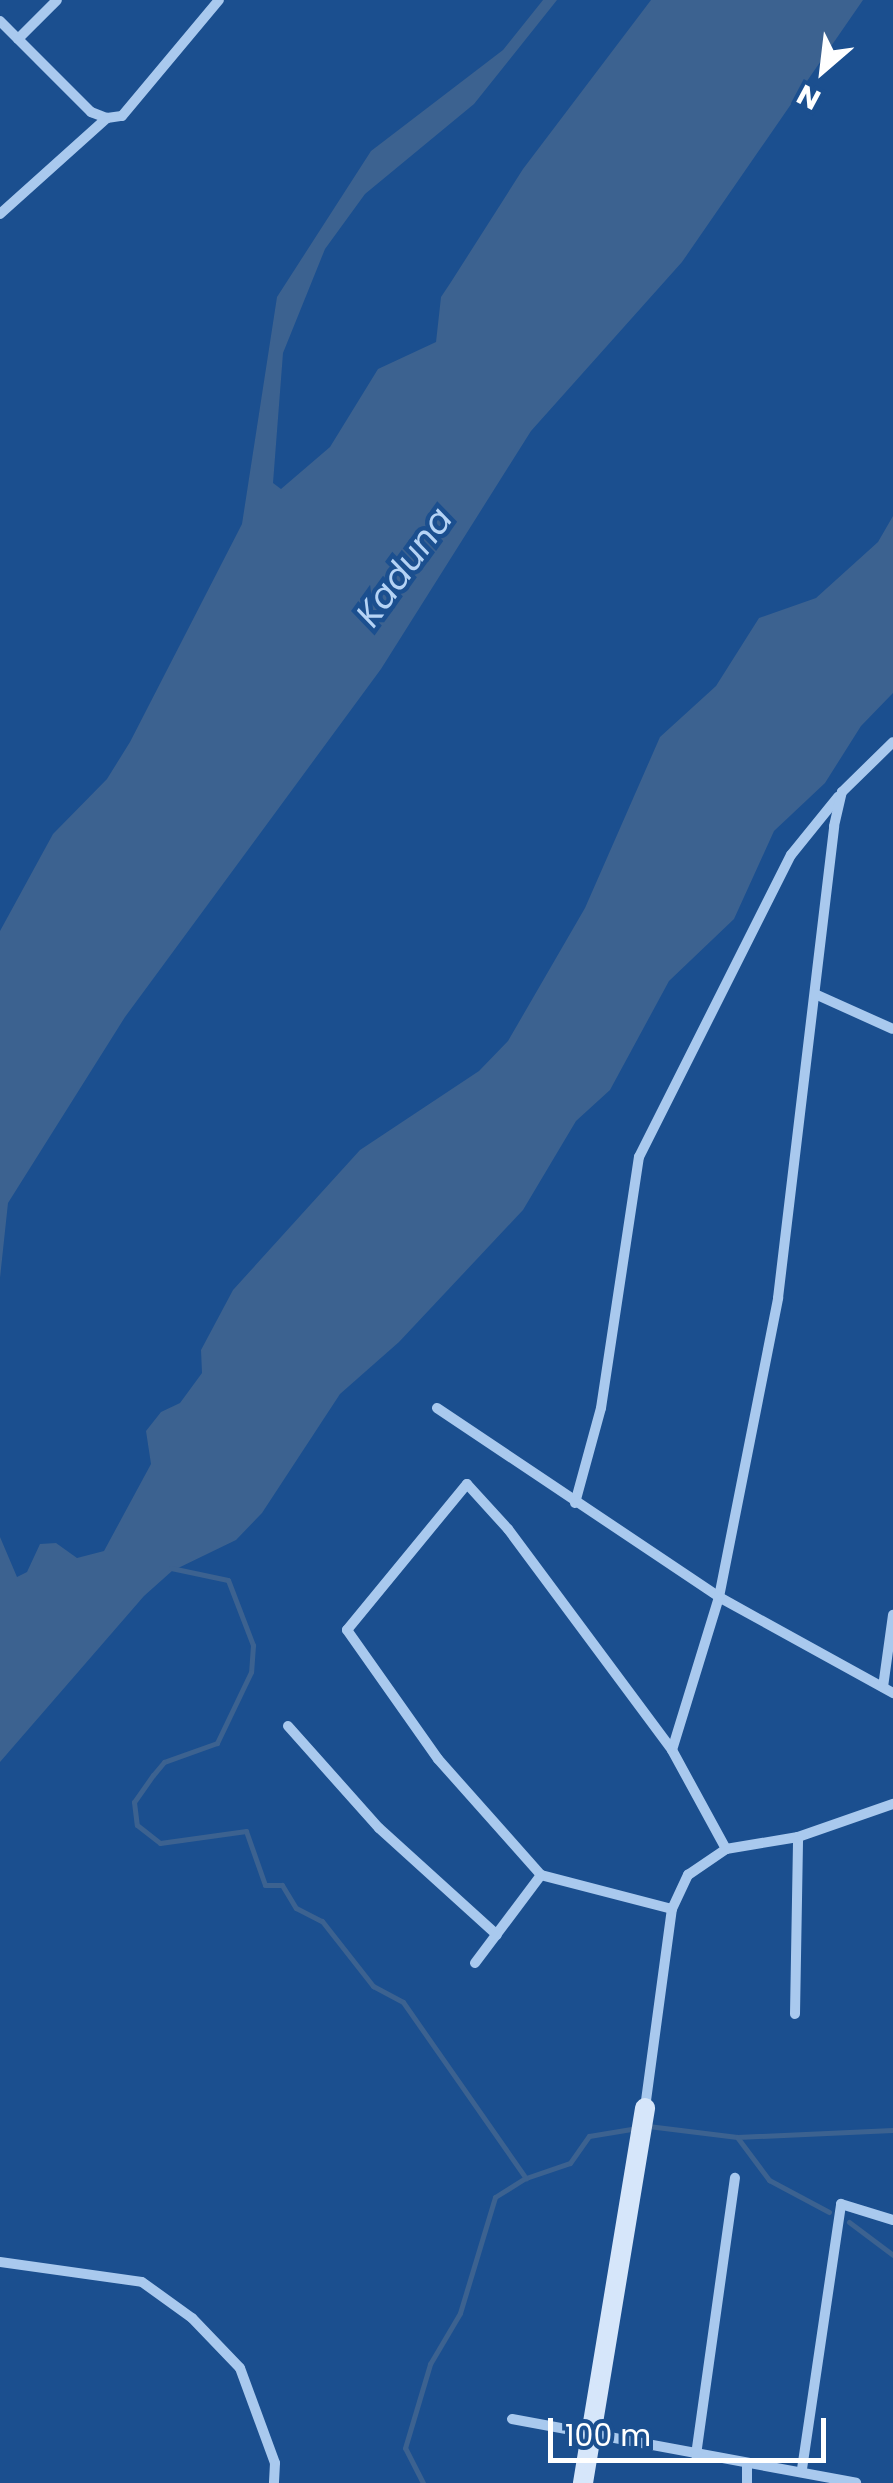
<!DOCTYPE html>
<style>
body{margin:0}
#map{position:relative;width:893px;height:2483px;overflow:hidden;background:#1b4f8f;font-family:Poppins,sans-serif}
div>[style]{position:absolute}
.water>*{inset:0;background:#3c6290}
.stream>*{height:5px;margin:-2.5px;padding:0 2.5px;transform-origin:2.5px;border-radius:2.5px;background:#3c6290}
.street>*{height:10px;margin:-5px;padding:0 5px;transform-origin:5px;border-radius:5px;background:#a9c9ee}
.secondary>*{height:20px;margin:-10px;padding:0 10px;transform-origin:10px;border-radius:10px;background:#d6e6fa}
span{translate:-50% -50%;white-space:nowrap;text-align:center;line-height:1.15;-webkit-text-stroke:9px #1b4f8f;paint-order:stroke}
.water-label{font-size:35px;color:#b5d3f5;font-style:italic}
.north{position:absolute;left:773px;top:20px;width:100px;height:100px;-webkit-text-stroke:8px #1b4f8f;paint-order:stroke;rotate:208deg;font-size:28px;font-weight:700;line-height:40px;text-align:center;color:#fff}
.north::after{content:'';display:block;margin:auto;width:35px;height:45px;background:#fff;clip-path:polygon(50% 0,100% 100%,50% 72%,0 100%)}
.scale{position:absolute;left:548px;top:2418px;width:278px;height:45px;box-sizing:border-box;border:5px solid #fff;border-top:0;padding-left:12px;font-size:30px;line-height:35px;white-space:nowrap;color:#fff;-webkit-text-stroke:8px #1b4f8f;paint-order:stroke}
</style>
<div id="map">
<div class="water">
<div style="clip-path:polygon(543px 0,557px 0,474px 104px,365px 194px,325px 249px,283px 353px,273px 483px,281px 489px,330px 447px,378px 369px,436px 342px,441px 297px,451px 282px,523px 169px,651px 0,863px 0,682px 262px,531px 431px,381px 669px,125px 1017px,8px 1203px,0 1278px,0 931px,53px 834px,107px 779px,130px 742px,242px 524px,277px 297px,371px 151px,503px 50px)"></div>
<div style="clip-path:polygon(893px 516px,893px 693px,861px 726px,825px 783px,774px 831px,734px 919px,669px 981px,610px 1090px,576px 1121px,523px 1210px,399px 1342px,340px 1394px,262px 1513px,236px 1540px,172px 1571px,144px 1596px,0 1762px,0 1537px,17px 1577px,27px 1572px,40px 1544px,56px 1543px,77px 1558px,104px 1551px,151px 1464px,146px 1431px,161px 1412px,180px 1403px,202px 1373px,201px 1350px,233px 1290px,360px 1150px,479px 1071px,508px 1041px,585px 908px,660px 737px,716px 686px,759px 618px,816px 598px,878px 542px)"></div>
</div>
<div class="stream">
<div style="left:171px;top:1568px;width:58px;rotate:11.9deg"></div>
<div style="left:228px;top:1580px;width:70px;rotate:69deg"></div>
<div style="left:253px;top:1645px;width:27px;rotate:94deg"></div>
<div style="left:251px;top:1672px;width:79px;rotate:115.6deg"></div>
<div style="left:217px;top:1743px;width:56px;rotate:160.3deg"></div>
<div style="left:164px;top:1762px;width:17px;rotate:130deg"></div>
<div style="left:153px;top:1775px;width:33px;rotate:125deg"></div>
<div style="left:134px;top:1802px;width:23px;rotate:83deg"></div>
<div style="left:137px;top:1825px;width:29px;rotate:38deg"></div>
<div style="left:160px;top:1843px;width:87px;rotate:-7.9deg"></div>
<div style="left:246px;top:1831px;width:57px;rotate:70.6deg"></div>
<div style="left:265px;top:1885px;width:17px"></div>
<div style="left:282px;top:1885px;width:27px;rotate:59deg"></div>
<div style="left:296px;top:1908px;width:29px;rotate:27deg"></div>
<div style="left:322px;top:1921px;width:83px;rotate:51.9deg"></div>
<div style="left:373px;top:1986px;width:34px;rotate:28deg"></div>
<div style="left:403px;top:2002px;width:215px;rotate:55.1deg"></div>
<div style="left:526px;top:2178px;width:46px;rotate:-18.8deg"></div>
<div style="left:570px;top:2163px;width:33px;rotate:-55deg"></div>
<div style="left:589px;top:2136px;width:49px;rotate:-9.5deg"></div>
<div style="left:648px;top:2126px;width:90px;rotate:7deg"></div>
<div style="left:737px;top:2137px;width:156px;rotate:-2.6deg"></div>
<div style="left:737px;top:2137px;width:54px;rotate:53.3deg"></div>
<div style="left:769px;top:2180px;width:68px;rotate:28.1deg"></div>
<div style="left:849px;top:2222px;width:55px;rotate:36.9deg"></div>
<div style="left:423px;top:2483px;width:39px;rotate:-117deg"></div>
<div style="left:405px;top:2448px;width:88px;rotate:-73.4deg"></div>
<div style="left:430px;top:2364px;width:59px;rotate:-59.5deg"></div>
<div style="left:460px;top:2313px;width:121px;rotate:-73.2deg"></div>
<div style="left:495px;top:2197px;width:36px;rotate:-32deg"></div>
</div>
<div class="street">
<div style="left:0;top:21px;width:129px;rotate:45deg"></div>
<div style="left:91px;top:112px;width:17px;rotate:21deg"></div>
<div style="left:107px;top:118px;width:15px;rotate:-8deg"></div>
<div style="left:122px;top:116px;width:151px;rotate:-50.1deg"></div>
<div style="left:18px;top:39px;width:55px;rotate:-45deg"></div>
<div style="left:0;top:214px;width:144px;rotate:-41.9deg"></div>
<div style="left:815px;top:994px;width:85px;rotate:24.2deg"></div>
<div style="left:437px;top:1408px;width:339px;rotate:33.8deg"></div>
<div style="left:719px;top:1597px;width:199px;rotate:28.9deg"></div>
<div style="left:575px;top:1503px;width:98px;rotate:-74.7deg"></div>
<div style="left:601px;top:1408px;width:254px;rotate:-81.4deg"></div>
<div style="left:639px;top:1157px;width:338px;rotate:-63.3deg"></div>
<div style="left:791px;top:855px;width:75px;rotate:-51deg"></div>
<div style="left:883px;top:1687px;width:73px;rotate:-82.1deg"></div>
<div style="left:288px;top:1726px;width:137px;rotate:48.3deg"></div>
<div style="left:379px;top:1828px;width:159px;rotate:42.2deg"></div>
<div style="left:672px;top:1750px;width:160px;rotate:-72.9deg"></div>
<div style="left:719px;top:1597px;width:305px;rotate:-78.8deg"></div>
<div style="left:778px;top:1298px;width:475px;rotate:-83.2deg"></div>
<div style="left:834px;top:826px;width:35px;rotate:-77deg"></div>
<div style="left:842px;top:792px;width:71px;rotate:-44.4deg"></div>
<div style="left:672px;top:1909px;width:135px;rotate:-165.5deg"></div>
<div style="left:541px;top:1875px;width:155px;rotate:-131.6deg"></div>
<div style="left:438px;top:1759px;width:158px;rotate:-125.2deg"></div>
<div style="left:347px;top:1630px;width:189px;rotate:-50.6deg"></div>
<div style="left:467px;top:1484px;width:61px;rotate:47.7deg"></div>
<div style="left:508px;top:1529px;width:275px;rotate:53.4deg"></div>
<div style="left:672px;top:1750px;width:113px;rotate:61.4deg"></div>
<div style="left:475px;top:1963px;width:110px;rotate:-53.1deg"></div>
<div style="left:795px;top:2014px;width:177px;rotate:-89deg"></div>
<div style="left:645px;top:2108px;width:201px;rotate:-82.3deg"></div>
<div style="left:672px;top:1909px;width:38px;rotate:-65deg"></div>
<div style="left:688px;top:1875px;width:46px;rotate:-34.4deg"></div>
<div style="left:726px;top:1849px;width:73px;rotate:-9.5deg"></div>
<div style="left:798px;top:1837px;width:101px;rotate:-19.2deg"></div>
<div style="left:0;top:2262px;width:143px;rotate:8deg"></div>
<div style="left:142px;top:2282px;width:62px;rotate:35.8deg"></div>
<div style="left:192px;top:2318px;width:69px;rotate:46.2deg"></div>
<div style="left:240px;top:2368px;width:101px;rotate:69.8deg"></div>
<div style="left:275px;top:2463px;width:20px;rotate:93deg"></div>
<div style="left:512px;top:2419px;width:350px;rotate:10.5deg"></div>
<div style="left:696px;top:2455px;width:280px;rotate:-82deg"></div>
<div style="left:802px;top:2469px;width:268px;rotate:-81.6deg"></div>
<div style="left:841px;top:2204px;width:54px;rotate:17.1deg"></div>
<div style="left:747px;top:2483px;width:20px;rotate:-90deg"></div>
</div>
<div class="secondary">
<div style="left:583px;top:2483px;width:380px;rotate:-80.6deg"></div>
</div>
<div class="water-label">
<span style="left:404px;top:567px;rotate:-54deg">Kaduna</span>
</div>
<div class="north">N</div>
<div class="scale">100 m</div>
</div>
